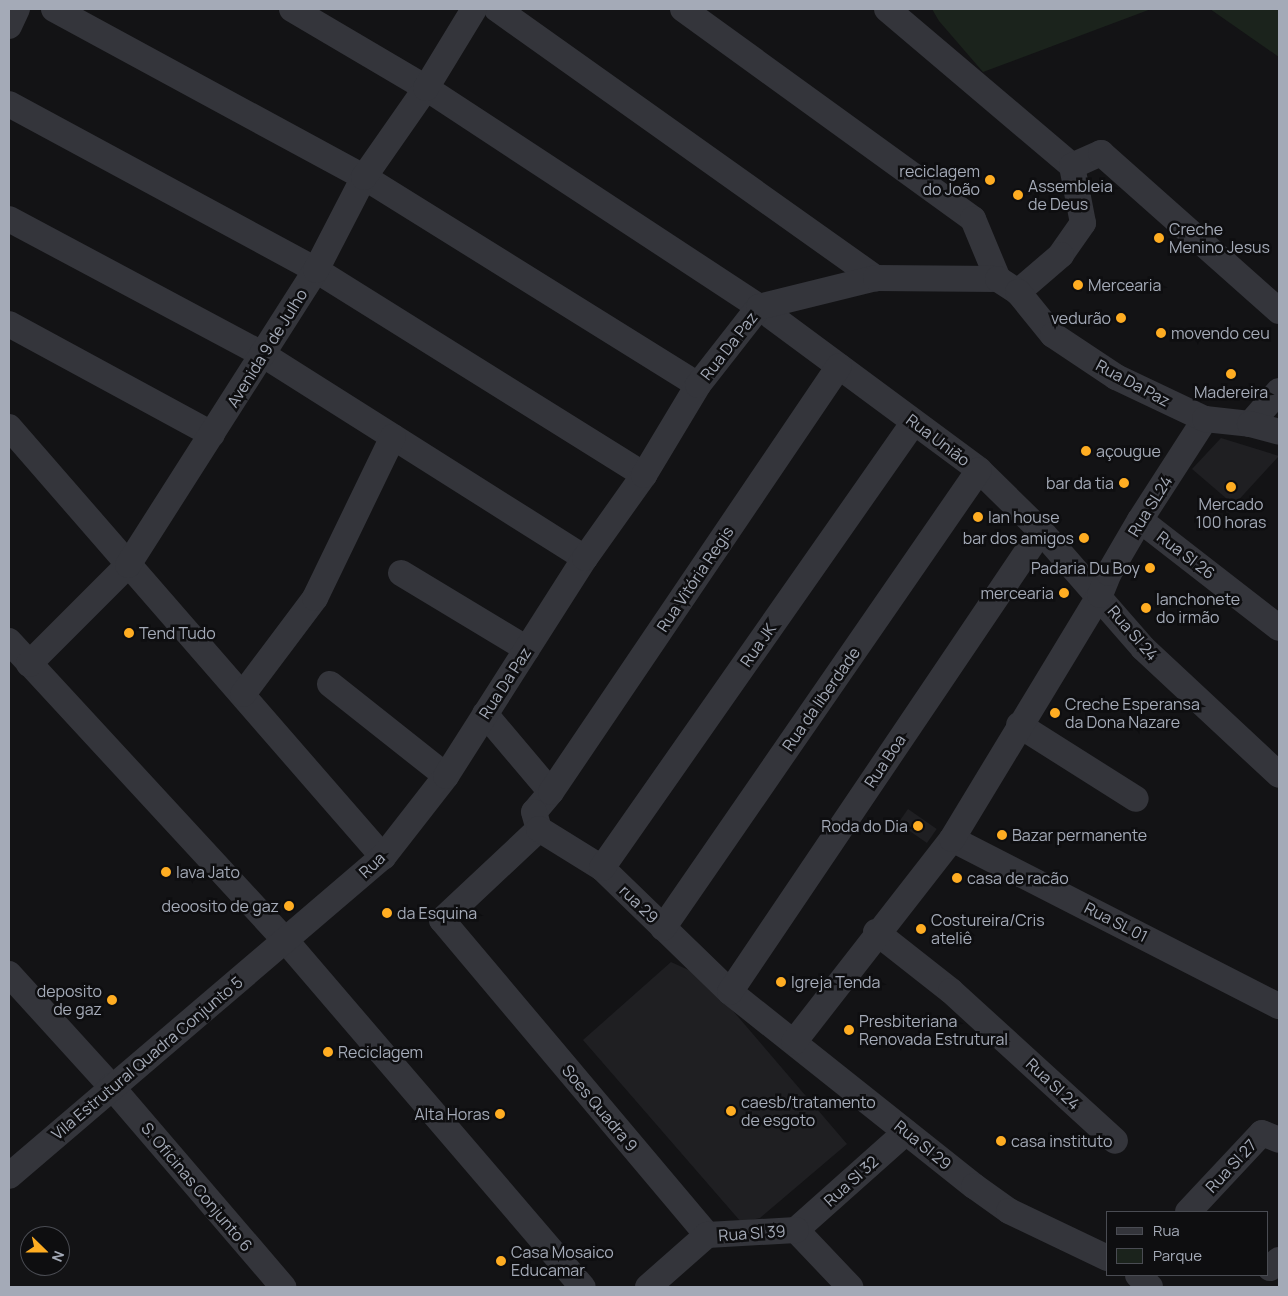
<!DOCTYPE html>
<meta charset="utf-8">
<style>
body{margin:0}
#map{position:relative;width:1288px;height:1296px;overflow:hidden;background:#131315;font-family:Manrope,sans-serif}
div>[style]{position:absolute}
.built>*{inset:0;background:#1f1f22;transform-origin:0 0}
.green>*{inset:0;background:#1b231c}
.minor>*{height:26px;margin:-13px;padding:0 13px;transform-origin:13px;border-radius:13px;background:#34353b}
.dots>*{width:14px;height:14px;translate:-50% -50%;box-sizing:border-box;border:2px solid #0e0e10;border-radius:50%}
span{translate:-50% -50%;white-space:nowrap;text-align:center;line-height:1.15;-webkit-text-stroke:5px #0e0e10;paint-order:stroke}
.poi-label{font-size:16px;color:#a4aab7}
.right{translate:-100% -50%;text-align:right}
.left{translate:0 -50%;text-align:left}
.street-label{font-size:16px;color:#a4aab7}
.frame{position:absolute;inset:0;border:10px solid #a4aab7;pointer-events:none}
.legend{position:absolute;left:1106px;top:1211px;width:162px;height:65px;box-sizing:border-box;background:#0e0e10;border:1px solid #4a4c53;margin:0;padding:6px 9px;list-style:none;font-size:15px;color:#a4aab7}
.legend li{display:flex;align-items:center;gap:10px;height:25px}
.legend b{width:25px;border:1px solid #4a4c53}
.north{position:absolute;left:20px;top:1226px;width:50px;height:50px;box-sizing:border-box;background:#0e0e10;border:1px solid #4a4c53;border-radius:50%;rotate:112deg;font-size:14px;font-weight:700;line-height:20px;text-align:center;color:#a4aab7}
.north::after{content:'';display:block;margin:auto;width:18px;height:22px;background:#ffad22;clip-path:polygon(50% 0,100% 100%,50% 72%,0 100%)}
</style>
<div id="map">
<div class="built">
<div style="clip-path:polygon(1221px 438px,1279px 456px,1234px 505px,1192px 469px)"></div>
<div style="left:908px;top:809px;width:35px;height:17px;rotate:35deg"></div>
<div style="clip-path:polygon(671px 962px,704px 977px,847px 1144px,760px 1218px,741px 1222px,583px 1040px)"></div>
</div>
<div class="green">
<div style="clip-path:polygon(932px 9px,1151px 9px,983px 72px,939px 21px)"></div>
<div style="clip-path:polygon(1210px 9px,1279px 9px,1279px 57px)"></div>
</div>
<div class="minor">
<div style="left:54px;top:9px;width:353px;rotate:28.5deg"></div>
<div style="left:364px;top:177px;width:393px;rotate:31.9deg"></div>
<div style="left:292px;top:9px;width:156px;rotate:30.5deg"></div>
<div style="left:426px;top:88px;width:399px;rotate:33.3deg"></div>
<div style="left:759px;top:307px;width:274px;rotate:36.5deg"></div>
<div style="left:979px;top:470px;width:87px;rotate:44.5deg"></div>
<div style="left:1041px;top:531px;width:155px;rotate:48.9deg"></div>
<div style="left:1143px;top:648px;width:186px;rotate:43deg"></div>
<div style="left:497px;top:9px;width:465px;rotate:35.4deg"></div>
<div style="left:683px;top:9px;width:358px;rotate:35.9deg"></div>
<div style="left:973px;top:219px;width:65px;rotate:67.4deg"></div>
<div style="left:887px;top:9px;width:243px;rotate:40.3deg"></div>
<div style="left:1072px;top:166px;width:58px;rotate:79.1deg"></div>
<div style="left:1083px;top:223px;width:39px;rotate:125deg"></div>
<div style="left:1061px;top:255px;width:57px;rotate:139.3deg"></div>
<div style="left:9px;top:26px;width:19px;rotate:-65deg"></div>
<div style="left:9px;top:104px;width:349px;rotate:28.4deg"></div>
<div style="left:316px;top:270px;width:387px;rotate:32deg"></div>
<div style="left:1072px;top:166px;width:32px;rotate:-24deg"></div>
<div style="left:1101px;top:153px;width:238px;rotate:41.6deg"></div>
<div style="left:9px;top:219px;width:287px;rotate:28.1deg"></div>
<div style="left:262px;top:354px;width:382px;rotate:32.3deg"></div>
<div style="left:9px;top:324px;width:231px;rotate:28.5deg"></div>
<div style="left:1250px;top:424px;width:44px;rotate:-48.7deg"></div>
<div style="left:9px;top:427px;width:570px;rotate:48.98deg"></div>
<div style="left:1140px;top:520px;width:176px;rotate:37.8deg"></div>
<div style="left:401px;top:573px;width:147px;rotate:31.1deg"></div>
<div style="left:9px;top:641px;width:408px;rotate:47.3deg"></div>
<div style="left:286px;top:941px;width:456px;rotate:49.4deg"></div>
<div style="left:29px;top:664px;width:140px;rotate:-45deg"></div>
<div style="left:128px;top:565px;width:350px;rotate:-57.5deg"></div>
<div style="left:316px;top:270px;width:105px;rotate:-62.7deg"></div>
<div style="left:364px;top:177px;width:108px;rotate:-55.1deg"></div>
<div style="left:426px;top:88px;width:92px;rotate:-58.7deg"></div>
<div style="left:330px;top:684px;width:148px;rotate:38.4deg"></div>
<div style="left:243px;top:694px;width:120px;rotate:-53.1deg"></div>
<div style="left:315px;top:598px;width:179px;rotate:-64.2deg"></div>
<div style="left:485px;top:714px;width:102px;rotate:49.8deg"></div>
<div style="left:551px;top:792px;width:26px;rotate:130deg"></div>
<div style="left:534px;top:812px;width:18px;rotate:74deg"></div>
<div style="left:539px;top:829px;width:133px;rotate:136.8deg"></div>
<div style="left:442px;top:920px;width:412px;rotate:49.9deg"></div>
<div style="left:1019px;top:725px;width:138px;rotate:32.3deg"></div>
<div style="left:551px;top:792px;width:514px;rotate:-55.94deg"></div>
<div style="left:539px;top:829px;width:74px;rotate:31.8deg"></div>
<div style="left:602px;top:868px;width:178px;rotate:44.1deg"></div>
<div style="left:730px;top:992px;width:312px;rotate:38.5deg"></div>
<div style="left:974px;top:1186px;width:43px;rotate:35.5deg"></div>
<div style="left:1009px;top:1211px;width:109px;rotate:25.6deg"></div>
<div style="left:952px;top:839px;width:367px;rotate:27.1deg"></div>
<div style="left:602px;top:868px;width:544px;rotate:-55.03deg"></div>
<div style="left:663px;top:928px;width:556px;rotate:-55.4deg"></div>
<div style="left:876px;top:932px;width:95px;rotate:38.2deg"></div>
<div style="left:951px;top:991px;width:222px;rotate:42.4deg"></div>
<div style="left:9px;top:974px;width:151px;rotate:47.7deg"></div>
<div style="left:111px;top:1086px;width:265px;rotate:49.4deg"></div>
<div style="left:730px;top:992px;width:556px;rotate:-56deg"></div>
<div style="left:794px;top:1042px;width:257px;rotate:-52.1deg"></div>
<div style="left:952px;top:839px;width:285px;rotate:-58.8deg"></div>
<div style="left:1100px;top:595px;width:24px;rotate:-68deg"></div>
<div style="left:1109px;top:573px;width:61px;rotate:-59.7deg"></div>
<div style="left:1140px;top:520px;width:120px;rotate:-57.2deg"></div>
<div style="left:9px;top:1176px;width:492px;rotate:-40.5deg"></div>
<div style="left:383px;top:857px;width:103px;rotate:-52.1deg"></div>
<div style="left:446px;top:776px;width:259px;rotate:-57.5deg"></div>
<div style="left:585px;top:558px;width:102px;rotate:-54.6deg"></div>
<div style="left:644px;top:475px;width:105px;rotate:-59deg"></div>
<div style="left:698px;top:385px;width:99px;rotate:-52deg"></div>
<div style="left:759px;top:307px;width:121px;rotate:-13.9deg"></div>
<div style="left:876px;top:278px;width:122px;rotate:0.5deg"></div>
<div style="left:998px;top:279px;width:24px;rotate:33deg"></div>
<div style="left:1018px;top:292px;width:55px;rotate:50.9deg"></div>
<div style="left:1053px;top:335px;width:76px;rotate:33.7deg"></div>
<div style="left:1116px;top:377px;width:98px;rotate:25.3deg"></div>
<div style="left:1205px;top:419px;width:45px;rotate:6.3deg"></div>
<div style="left:1250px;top:424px;width:30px;rotate:15deg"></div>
<div style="left:1188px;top:1212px;width:108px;rotate:-46.9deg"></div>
<div style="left:1262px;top:1133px;width:18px;rotate:22deg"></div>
<div style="left:796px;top:1230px;width:147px;rotate:-41.7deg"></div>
<div style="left:796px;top:1230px;width:79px;rotate:46.5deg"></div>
<div style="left:707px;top:1235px;width:89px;rotate:-3.2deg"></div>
<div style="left:1270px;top:1268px;width:12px;rotate:-42deg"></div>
<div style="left:1138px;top:1275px;width:17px;rotate:45deg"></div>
<div style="left:648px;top:1287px;width:79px;rotate:-41.4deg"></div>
</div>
<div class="dots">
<div style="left:990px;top:180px;background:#ffad22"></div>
<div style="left:1018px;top:195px;background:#ffad22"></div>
<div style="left:1159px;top:238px;background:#ffad22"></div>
<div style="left:1078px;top:285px;background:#ffad22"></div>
<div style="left:1121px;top:318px;background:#ffad22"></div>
<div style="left:1161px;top:333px;background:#ffad22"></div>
<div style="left:1231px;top:374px;background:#ffad22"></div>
<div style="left:1086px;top:451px;background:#ffad22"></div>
<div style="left:1124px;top:483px;background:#ffad22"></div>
<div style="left:1231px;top:487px;background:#ffad22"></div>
<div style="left:978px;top:517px;background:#ffad22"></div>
<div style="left:1084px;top:538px;background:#ffad22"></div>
<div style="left:1150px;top:568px;background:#ffad22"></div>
<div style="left:1064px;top:593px;background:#ffad22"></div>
<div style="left:1146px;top:608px;background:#ffad22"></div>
<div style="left:129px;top:633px;background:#ffad22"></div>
<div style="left:1055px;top:713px;background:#ffad22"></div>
<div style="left:918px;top:826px;background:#ffad22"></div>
<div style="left:1002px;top:835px;background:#ffad22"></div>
<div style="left:166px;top:872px;background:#ffad22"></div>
<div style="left:957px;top:878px;background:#ffad22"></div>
<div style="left:289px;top:906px;background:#ffad22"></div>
<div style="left:387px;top:913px;background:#ffad22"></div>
<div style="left:921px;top:929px;background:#ffad22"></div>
<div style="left:781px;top:982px;background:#ffad22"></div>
<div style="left:112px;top:1000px;background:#ffad22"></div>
<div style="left:849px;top:1030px;background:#ffad22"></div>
<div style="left:328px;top:1052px;background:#ffad22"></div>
<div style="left:731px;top:1111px;background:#ffad22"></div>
<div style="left:500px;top:1114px;background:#ffad22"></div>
<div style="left:1001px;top:1141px;background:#ffad22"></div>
<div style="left:501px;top:1261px;background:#ffad22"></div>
</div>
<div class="poi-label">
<span class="right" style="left:980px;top:180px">reciclagem<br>do João</span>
<span class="left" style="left:1028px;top:195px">Assembleia<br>de Deus</span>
<span class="left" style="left:1169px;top:238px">Creche<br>Menino Jesus</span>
<span class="left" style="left:1088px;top:285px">Mercearia</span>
<span class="right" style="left:1111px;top:318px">vedurão</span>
<span class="left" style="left:1171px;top:333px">movendo ceu</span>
<span style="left:1231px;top:392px">Madereira</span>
<span class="left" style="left:1096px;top:451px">açougue</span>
<span class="right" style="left:1114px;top:483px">bar da tia</span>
<span style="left:1231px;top:513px">Mercado<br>100 horas</span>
<span class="left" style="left:988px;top:517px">lan house</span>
<span class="right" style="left:1074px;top:538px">bar dos amigos</span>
<span class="right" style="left:1140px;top:568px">Padaria Du Boy</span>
<span class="right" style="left:1054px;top:593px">mercearia</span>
<span class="left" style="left:1156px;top:608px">lanchonete<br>do irmão</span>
<span class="left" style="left:139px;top:633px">Tend Tudo</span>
<span class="left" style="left:1065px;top:713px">Creche Esperansa<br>da Dona Nazare</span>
<span class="right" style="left:908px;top:826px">Roda do Dia</span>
<span class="left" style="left:1012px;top:835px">Bazar permanente</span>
<span class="left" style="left:176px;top:872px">lava Jato</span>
<span class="left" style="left:967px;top:878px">casa de racão</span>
<span class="right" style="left:279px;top:906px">deoosito de gaz</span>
<span class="left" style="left:397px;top:913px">da Esquina</span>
<span class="left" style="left:931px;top:929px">Costureira/Cris<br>ateliê</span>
<span class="left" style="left:791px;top:982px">Igreja Tenda</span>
<span class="right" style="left:102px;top:1000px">deposito<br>de gaz</span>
<span class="left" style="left:859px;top:1030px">Presbiteriana<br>Renovada Estrutural</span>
<span class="left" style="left:338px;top:1052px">Reciclagem</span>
<span class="left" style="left:741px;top:1111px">caesb/tratamento<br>de esgoto</span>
<span class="right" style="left:490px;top:1114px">Alta Horas</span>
<span class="left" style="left:1011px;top:1141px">casa instituto</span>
<span class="left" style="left:511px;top:1261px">Casa Mosaico<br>Educamar</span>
</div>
<div class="street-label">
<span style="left:729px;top:346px;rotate:-52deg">Rua Da Paz</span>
<span style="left:267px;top:348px;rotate:-58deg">Avenida 9 de Julho</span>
<span style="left:1133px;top:383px;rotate:28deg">Rua Da Paz</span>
<span style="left:938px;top:440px;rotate:37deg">Rua União</span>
<span style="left:1150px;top:506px;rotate:-58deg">Rua SL24</span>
<span style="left:1186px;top:555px;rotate:37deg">Rua Sl 26</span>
<span style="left:695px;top:579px;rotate:-56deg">Rua Vitória Regis</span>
<span style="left:1133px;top:633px;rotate:49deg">Rua Sl 24</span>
<span style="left:758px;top:645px;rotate:-55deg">Rua JK</span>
<span style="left:505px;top:683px;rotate:-57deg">Rua Da Paz</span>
<span style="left:821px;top:699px;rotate:-55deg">Rua da liberdade</span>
<span style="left:885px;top:761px;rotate:-56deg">Rua Boa</span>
<span style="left:372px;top:865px;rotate:-43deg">Rua</span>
<span style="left:639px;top:904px;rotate:44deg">rua 29</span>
<span style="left:1116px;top:922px;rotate:27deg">Rua SL 01</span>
<span style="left:147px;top:1058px;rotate:-40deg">Vila Estrutural Quadra Conjunto 5</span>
<span style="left:1053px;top:1084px;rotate:43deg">Rua Sl 24</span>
<span style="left:600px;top:1108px;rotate:50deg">Soes Quadra 9</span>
<span style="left:923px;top:1145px;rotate:39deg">Rua Sl 29</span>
<span style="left:1231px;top:1166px;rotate:-47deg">Rua Sl 27</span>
<span style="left:851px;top:1181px;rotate:-42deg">Rua Sl 32</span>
<span style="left:197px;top:1187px;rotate:50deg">S. Oficinas Conjunto 6</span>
<span style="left:752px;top:1233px;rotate:-4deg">Rua Sl 39</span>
</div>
<div class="frame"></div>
<ul class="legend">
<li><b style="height:6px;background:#34353b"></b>Rua</li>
<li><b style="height:14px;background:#1b231c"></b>Parque</li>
</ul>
<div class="north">N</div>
</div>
